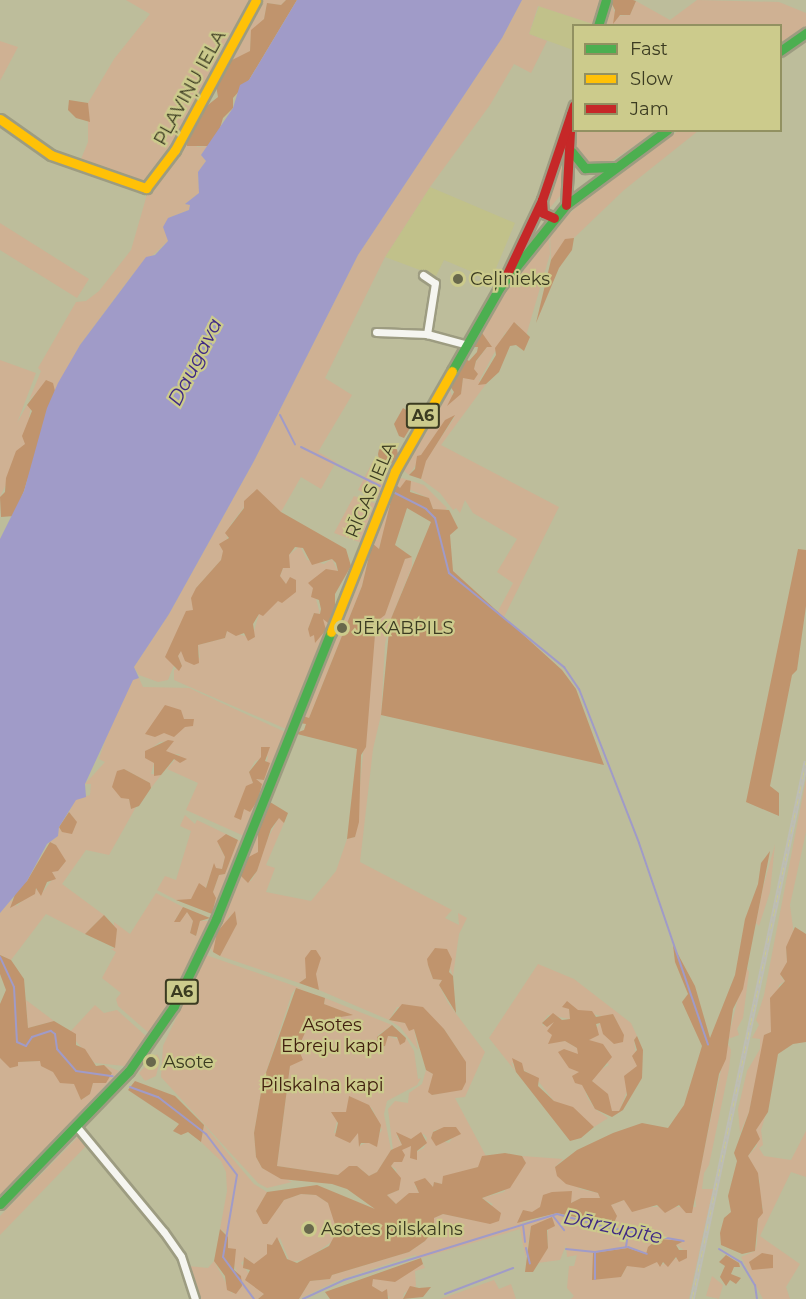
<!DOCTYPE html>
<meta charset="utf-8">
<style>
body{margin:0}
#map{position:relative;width:806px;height:1299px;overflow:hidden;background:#bdbd9b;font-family:Montserrat,sans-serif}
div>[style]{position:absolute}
.built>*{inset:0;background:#c1c18a}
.green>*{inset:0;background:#cfb193}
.forest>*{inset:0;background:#c0946d}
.round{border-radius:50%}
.water>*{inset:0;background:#a09bc8}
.stream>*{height:2px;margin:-1px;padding:0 1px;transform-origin:1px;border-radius:1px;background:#a09bc8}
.roads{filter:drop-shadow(2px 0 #9d9c81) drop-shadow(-2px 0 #9d9c81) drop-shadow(0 2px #9d9c81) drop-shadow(0 -2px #9d9c81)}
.street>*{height:7px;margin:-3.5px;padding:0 3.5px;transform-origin:3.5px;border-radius:3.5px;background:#f5f5f0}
.fast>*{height:9px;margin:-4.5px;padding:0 4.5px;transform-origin:4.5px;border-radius:4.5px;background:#4caf50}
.slow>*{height:9px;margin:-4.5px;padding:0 4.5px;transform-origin:4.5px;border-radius:4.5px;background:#ffc107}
.jam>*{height:9px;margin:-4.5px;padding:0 4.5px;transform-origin:4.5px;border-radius:4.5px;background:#c62828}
.rail>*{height:4.5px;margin-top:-2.25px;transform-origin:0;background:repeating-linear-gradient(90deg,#cccb8c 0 7px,#bdbdb4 0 14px);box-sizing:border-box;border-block:2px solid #bdbdb4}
.dots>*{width:16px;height:16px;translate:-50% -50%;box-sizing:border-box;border:3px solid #cccb8c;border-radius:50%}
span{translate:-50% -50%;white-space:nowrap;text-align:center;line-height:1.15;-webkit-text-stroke:4.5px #cccb8c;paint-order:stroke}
.shield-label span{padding:2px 4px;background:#cccb8c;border:2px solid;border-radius:4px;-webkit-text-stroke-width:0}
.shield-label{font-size:16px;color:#3b3b21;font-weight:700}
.street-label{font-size:18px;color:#3b3b21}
.poi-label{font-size:18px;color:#3b3b21}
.left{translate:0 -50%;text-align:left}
.park-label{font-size:18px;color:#42210f}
.water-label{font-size:20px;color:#3f2986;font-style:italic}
.legend{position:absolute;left:572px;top:24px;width:210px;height:108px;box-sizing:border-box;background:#cccb8c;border:2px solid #929161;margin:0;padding:8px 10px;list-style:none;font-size:18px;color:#3b3b21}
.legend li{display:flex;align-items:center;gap:12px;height:30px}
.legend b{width:30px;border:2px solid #929161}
</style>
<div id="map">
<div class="built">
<div style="clip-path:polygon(539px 6px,593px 24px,574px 26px,573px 50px,529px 34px)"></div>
<div style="clip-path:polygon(430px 187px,515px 223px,494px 273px,477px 274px,444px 260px,436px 276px,385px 257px)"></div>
</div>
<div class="green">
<div style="clip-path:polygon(126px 0,253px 0,163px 163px,144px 186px,81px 159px,88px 142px,88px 103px,114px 59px,150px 14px)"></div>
<div style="clip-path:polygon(263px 0,286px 0,281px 5px,267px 3px,264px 19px,251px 33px,250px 51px,222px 71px)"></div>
<div style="clip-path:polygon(522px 0,601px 0,593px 24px,538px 6px,529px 34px,547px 41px,531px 73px,514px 64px,490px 105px,430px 187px,385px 257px,325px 378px,352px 395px,318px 452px,336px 462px,321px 489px,301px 477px,281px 512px,257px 490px,231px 524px,221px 560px,196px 588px,193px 610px,183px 619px,169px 649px,167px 655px,174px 665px,168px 680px,158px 682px,139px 675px,134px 667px,169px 614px,254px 461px,358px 255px,502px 38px)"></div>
<div style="clip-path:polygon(610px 0,616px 16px,630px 15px,636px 1px,670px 20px,697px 0,779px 2px,806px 13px,806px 26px,781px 44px,780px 26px,602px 26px)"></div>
<div style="clip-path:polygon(0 41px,18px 47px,0 81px)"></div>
<div style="clip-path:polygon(190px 126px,197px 147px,208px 146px,201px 155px,206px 161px,198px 172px,199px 193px,185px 204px,190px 205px,189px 210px,168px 218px,168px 241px,133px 274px,80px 345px,55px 391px,44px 385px,29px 400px,41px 371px,38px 368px,76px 302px,86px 301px,99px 291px,131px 250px,148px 191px,168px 163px,175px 159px)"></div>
<div style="clip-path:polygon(575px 131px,656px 131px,606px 165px,586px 167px,574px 150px)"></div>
<div style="clip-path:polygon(678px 131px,698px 131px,624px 190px,551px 260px,550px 233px,562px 220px,609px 179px)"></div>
<div style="clip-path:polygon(567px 139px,565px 190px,548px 210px,546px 200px)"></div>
<div style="clip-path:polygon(0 223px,89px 279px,77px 298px,0 250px)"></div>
<div style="clip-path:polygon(549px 238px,550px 254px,526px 336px,517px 324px,505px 333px,479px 381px,486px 384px,441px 445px,559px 507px,503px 619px,497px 613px,513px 583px,497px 572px,517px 539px,473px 513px,465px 500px,460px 513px,456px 508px,453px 510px,440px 493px,421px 479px,425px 461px,455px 417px,445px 421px,409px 475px,402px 469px,448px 383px,453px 399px,461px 393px,463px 378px,471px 378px,476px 362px,487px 347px,491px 347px,480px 330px,502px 295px)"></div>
<div style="clip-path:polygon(0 360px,36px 373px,17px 423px,27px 405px,31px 405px,25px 444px,0 497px)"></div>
<div style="clip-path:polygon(373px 461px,389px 470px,377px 499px,358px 490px)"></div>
<div style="clip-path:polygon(402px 478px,424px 485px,447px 508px,442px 513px,433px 509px,428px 498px,409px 489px,400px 489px,395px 496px,378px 551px,370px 551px,362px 586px,309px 718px,303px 716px,396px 480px)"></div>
<div style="clip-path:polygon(354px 496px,377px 504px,362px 543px,334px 533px)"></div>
<div style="clip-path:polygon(300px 546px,307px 560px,324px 564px,332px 559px,338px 572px,313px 588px,320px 614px,314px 613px,308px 629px,315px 634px,323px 625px,323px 618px,328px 623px,286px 729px,174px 680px,174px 670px,182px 666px,178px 656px,181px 650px,200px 658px,198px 645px,225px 638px,227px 631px,252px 638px,259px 614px,276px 603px,286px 584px,280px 577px,283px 568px,289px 555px)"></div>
<div style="clip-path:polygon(evenodd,412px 557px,412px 566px,390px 621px,385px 644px,381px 715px,373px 749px,360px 862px,452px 910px,445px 918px,459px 925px,458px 913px,467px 918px,459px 934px,453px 976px,449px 965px,428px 965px,433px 979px,442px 980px,439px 985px,448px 1003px,485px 1052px,465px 1097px,455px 1098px,486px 1156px,478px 1167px,448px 1176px,442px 1184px,434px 1182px,433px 1187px,424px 1180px,415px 1186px,419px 1193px,409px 1194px,396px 1204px,387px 1195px,399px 1190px,396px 1169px,391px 1166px,403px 1148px,411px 1145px,413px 1154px,424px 1148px,427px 1138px,424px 1134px,411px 1139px,396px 1135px,402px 1145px,393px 1150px,388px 1109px,395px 1101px,408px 1103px,409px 1093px,422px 1084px,426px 1070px,433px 1074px,432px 1095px,453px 1091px,464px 1074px,462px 1056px,444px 1029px,416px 1007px,397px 1007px,389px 1020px,405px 1023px,414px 1029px,418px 1050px,400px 1027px,389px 1020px,319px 990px,308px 965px,306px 978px,299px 983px,220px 956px,232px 932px,230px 914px,213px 952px,209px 945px,269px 800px,258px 833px,258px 852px,243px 867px,242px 874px,245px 880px,251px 881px,257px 871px,262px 850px,279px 817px,284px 823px,266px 865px,275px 868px,266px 892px,311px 901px,336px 871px,347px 839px,355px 837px,376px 622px,405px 559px,412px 557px,449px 1129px,453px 1137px,449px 1143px,431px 1138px,434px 1130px,449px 1129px)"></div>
<div style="clip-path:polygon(139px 678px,143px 687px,189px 688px,285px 732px,261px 794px,256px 779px,264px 780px,268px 756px,255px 761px,249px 772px,253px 783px,242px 813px,244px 808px,250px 811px,258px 800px,244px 836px,186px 810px,198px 783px,167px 769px,180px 754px,170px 755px,165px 751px,173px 741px,160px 742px,153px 747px,151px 757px,154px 763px,151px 774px,161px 775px,151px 788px,150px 783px,124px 769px,117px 792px,129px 799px,131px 809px,136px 807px,109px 855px,86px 850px,62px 884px,104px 915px,85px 934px,46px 914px,11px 960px,0 955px,0 913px,11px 900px,17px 906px,34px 889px,43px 892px,52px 880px,52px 872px,64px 864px,56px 845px,50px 842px,58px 836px,59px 827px,62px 832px,69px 832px,75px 820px,69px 812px,76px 799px,90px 795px,91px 784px,85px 784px,105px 762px,99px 759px,106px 738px,133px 679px)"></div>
<div style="clip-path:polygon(806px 779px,806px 832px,790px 905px,794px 935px,786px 947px,787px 962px,781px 977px,785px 981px,779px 985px,771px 1032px,765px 1035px,749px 1112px,740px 1133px,738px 1109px,747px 1071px,760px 1049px,760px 1039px,752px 1038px,759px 1025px,756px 1020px,764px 995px)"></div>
<div style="clip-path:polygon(185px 815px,195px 824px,197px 820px,226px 834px,219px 846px,225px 857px,222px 869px,213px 868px,205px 889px,188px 901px,176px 900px,157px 890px,165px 876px,176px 880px,191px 831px,180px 826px)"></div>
<div style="clip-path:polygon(238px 840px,241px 842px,215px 908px,213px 892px,219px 875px,225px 874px)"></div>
<div style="clip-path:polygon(775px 844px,770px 892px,759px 926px,756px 923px,763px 888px)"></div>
<div style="clip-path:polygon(156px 893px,183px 907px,175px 920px,187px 912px,193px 921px,190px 933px,196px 936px,200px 921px,209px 921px,179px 988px,150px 1034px,118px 1006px,116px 999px,121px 993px,102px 978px,116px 952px,111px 949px,115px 948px,114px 922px,130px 934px)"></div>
<div style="clip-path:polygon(206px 955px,306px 990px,296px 988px,292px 993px,263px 1081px,254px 1133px,256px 1157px,262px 1168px,292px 1182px,267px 1188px,258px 1183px,161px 1077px,163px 1046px)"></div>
<div style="clip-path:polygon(538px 964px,574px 979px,631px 1023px,637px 1036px,634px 1040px,637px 1066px,619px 1111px,612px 1111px,592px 1081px,598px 1071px,609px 1065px,589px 1041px,600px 1023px,620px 1034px,616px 1019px,569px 1009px,570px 1019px,548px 1015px,542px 1023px,543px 1026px,554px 1022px,554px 1042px,565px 1041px,577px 1048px,579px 1054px,562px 1054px,580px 1073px,587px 1097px,595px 1109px,608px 1118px,594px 1127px,554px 1101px,535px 1077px,511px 1062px,516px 1072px,489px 1038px)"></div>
<div style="clip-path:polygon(746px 966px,749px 972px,743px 1018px,737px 1029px,739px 1035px,728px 1039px)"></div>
<div style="clip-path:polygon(evenodd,325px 998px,392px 1025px,378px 1035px,377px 1044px,383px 1048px,388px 1036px,405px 1042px,406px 1038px,414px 1051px,418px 1079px,421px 1078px,417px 1085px,387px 1101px,384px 1114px,391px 1150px,377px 1172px,369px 1176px,357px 1166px,338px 1175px,277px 1166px,290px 1066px,310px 1021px,351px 1015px,324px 1004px,325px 998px,349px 1096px,372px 1108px,382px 1130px,377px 1138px,359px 1146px,359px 1132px,334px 1133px,337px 1121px,347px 1112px,349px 1096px)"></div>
<div style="clip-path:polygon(26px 1000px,54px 1021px,28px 1028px)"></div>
<div style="clip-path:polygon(95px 1005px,104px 1013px,117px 1010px,147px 1037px,125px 1066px,95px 1063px,69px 1033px)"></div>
<div style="clip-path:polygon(evenodd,727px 1042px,731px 1050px,729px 1069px,709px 1165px,704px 1173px,702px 1189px,713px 1189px,689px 1299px,571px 1299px,574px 1296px,567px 1288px,569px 1266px,574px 1266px,577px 1255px,567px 1257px,566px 1245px,560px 1260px,537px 1263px,548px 1248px,548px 1228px,530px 1230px,526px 1259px,520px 1229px,421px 1258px,415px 1255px,339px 1280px,299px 1299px,310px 1281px,330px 1279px,332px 1275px,409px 1252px,425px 1241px,434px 1230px,434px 1218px,443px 1214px,477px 1221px,493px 1204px,482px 1198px,504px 1192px,525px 1160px,522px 1156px,563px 1159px,555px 1167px,580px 1189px,598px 1193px,600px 1198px,581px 1198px,571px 1203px,569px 1200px,540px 1207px,520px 1224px,557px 1213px,605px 1226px,611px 1205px,624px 1200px,648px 1207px,696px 1207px,695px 1194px,727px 1042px,684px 1241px,676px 1245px,683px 1249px,678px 1258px,662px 1265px,658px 1262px,627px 1266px,621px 1277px,617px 1276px,637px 1249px,646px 1254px,684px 1241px)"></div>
<div style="clip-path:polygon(157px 1054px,160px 1060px,156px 1076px,145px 1081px,139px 1073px)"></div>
<div style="clip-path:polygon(0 1058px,11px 1068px,18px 1062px,40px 1061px,65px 1082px,75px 1084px,81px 1100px,90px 1094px,93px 1083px,108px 1079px,112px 1073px,104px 1065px,119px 1071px,0 1197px)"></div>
<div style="clip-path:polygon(766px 1114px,761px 1130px,763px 1145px,759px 1148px,764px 1156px,791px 1160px,806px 1131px,806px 1177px,791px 1172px,760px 1236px,800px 1264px,786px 1287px,790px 1299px,763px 1299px,741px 1257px,755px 1251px,757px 1244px,758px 1219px,763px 1208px,758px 1191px,760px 1181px,748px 1156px,757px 1146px,756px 1130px)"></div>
<div style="clip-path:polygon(204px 1125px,254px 1184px,267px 1192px,256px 1212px,268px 1220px,284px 1200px,301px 1194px,316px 1195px,328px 1203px,336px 1220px,334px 1240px,307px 1259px,290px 1262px,280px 1238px,272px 1246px,267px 1244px,267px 1255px,254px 1265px,246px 1258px,241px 1263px,264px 1294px,258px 1299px,197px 1299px,188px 1266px,208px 1268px,214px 1261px,232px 1294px,239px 1278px,232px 1258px,236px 1250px,228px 1248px,225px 1232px,220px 1229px,227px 1191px,226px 1172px,221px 1161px,201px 1142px)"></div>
<div style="clip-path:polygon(79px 1136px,92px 1148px,86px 1146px,0 1235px,0 1216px)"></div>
<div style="clip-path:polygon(423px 1264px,425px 1268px,415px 1271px,416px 1286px,404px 1293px,403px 1299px,388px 1299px,390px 1297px,371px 1286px,373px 1279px,397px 1278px)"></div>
<div style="clip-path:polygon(712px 1276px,723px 1285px,719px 1299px,706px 1296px)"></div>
<div style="clip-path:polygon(494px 1280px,499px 1289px,511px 1284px,516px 1299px,440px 1299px)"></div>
</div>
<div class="forest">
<div style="clip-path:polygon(286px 0,297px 0,249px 80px,233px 98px,233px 108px,223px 118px,218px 135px,208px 146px,187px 146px,186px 137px,199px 112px,218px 97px,215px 80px,230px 61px,250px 51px,251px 30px,264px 19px,267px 3px,281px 5px)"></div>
<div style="clip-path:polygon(610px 0,633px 0,636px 1px,630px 15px,620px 15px,613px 24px,615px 10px)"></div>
<div style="clip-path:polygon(69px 100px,88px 103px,90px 122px,76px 118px,68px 110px)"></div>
<div style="clip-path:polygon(574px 238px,572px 250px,559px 268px,536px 323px,551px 260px,565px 239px)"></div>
<div style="clip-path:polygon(514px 322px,530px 337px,524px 351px,516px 345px,510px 346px,499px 372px,486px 384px,478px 385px,496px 355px,495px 348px)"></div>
<div style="clip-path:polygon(480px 330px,492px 347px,487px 347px,476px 361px,474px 369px,478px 374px,474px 380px,463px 378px,461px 394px,447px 406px,454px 392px,448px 383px,464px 358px,469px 361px,477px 352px,478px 347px,473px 347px)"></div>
<div style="clip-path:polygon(46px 380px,53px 383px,55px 391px,24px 491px,14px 516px,1px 517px,0 497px,5px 492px,6px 478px,16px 451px,25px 444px,22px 436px,32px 411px,27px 405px)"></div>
<div style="clip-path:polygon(403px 408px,417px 417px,404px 438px,399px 436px,394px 424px)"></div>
<div style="clip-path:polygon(455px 415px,426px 461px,421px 479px,409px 475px,415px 469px,417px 456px,421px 455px,445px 420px)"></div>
<div class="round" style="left:378px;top:444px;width:20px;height:20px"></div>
<div style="clip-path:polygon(406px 480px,411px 481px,410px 492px,429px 498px,433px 509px,449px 510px,458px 528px,450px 535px,453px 571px,562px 670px,576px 689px,604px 765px,381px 715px,390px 621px,431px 522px,407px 508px,395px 545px,412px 557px,405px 559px,385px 615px,376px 622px,366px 747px,361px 755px,359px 822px,355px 837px,347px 839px,357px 749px,297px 734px,271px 795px,296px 733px,304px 730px,306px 724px,300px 723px,303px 716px,309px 718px,362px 586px,372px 543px,379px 549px,395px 484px,400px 488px)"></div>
<div style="clip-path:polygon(257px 489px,281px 512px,346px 549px,351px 566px,335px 594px,335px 612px,328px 623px,323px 619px,326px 630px,315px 643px,314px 635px,310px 637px,308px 629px,314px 613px,320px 614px,321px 609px,319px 600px,311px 597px,313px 588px,308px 583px,326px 569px,338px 571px,336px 563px,332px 559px,312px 565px,303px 548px,295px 547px,289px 555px,290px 568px,283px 568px,280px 576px,286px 584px,290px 577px,296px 580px,296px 592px,282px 603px,278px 601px,263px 616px,259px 614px,253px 624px,255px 637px,248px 641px,244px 633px,236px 636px,227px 631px,225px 638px,198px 645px,199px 663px,194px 665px,185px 661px,181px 651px,178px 656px,182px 666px,179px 671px,165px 657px,186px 611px,193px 610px,191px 598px,196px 588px,221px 560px,223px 551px,219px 544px,229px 538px,225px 533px,244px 508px,244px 501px)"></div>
<div style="clip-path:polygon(798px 549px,806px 550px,806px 606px,797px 670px,792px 675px,770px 786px,779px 793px,779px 816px,746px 802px)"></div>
<div style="clip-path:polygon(165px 705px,181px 710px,184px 719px,194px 719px,193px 726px,185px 727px,174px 737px,164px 733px,155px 737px,145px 734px)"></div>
<div style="clip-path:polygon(168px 740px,174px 741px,166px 751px,187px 759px,180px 763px,174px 759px,161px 775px,154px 776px,154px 763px,145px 758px,145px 751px)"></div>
<div style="clip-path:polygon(261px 747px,270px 747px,265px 761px,270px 763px,264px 780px,256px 779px,262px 784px,258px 800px,250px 812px,244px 809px,241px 820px,234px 817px,246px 786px,253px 783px,249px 772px,261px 757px)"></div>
<div style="clip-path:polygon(124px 769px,150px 783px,151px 788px,139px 806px,131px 809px,129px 799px,121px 798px,112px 787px,117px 771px)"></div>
<div style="clip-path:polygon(270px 802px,288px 813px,284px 823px,279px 818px,271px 829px,257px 871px,248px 883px,240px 875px,247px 858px,258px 852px,258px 832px)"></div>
<div style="clip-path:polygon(69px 812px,77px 822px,72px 834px,62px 832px,59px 827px)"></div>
<div style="clip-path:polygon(226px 834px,238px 840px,225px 874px,219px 875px,213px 892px,216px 898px,212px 914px,176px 900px,191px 899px,199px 883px,206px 888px,214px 863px,216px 868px,222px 869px,225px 857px,217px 841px)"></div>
<div style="clip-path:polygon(50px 842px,56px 845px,66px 861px,58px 871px,52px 872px,56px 879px,47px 882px,41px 896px,36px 888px,35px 894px,10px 908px,17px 889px,27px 881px)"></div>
<div style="clip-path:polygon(770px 851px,743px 989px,733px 1009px,726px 1059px,719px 1074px,692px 1213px,686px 1213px,679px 1205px,665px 1213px,657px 1205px,632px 1212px,624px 1200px,611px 1205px,617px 1216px,613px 1225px,557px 1213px,517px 1223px,523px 1210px,532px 1212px,540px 1207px,543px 1195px,552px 1192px,572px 1191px,571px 1203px,581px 1198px,600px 1198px,598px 1193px,566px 1184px,557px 1176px,555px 1167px,577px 1150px,613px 1133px,642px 1123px,668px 1128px,684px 1105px,702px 1046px,682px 1002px,688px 994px,675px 962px,673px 945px,695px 986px,710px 1038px,735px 975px,745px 919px,758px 884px,761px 863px)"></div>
<div style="clip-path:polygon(183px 907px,210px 918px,200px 921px,196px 936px,190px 933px,193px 921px,187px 912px,180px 922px,174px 922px)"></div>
<div style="clip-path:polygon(235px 911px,237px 924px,220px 956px,213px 952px,217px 932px)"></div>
<div style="clip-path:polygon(104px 915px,117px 929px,115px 948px,85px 934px)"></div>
<div style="clip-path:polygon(795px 927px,806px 934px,806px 1042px,793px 1044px,778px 1054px,768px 1112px,756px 1130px,760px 1139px,748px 1156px,758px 1173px,763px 1213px,758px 1219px,755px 1251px,742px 1254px,721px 1245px,720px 1233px,724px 1218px,731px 1212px,728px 1196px,737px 1161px,734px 1153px,749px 1112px,764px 1035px,771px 1032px,770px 998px,785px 981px,780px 974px,787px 962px,786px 947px)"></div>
<div style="clip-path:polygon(435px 948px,447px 949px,452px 959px,449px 972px,453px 976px,456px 1013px,439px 985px,442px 980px,433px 979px,428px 965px,427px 959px)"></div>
<div style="clip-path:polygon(311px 950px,316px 950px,321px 958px,316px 974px,319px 990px,299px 983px,306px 978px,305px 958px)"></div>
<div style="clip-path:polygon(0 955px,11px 960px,24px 979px,28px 1028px,54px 1021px,76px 1034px,76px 1045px,85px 1049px,96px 1066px,104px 1065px,112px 1073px,106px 1083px,93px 1083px,90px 1094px,81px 1100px,74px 1084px,60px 1083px,53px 1072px,41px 1066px,40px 1061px,18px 1062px,18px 1066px,10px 1068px,0 1058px,0 1004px,6px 990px,0 974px)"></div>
<div style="clip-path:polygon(296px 988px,325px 998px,324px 1004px,353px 1015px,310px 1022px,298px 1048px,303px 1060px,290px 1066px,277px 1166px,338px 1175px,349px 1166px,357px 1166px,369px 1176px,377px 1172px,391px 1150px,402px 1145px,396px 1132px,411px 1139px,421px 1132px,427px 1143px,417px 1151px,417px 1160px,410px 1158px,411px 1146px,402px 1150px,405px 1155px,402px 1162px,394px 1162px,391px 1166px,401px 1178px,399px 1190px,387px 1195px,396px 1204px,409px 1193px,419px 1193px,414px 1182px,425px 1178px,433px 1187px,434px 1182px,442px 1184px,443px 1176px,478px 1167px,482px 1156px,505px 1153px,522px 1156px,526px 1163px,510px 1188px,482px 1198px,501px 1213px,499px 1221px,490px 1224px,443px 1214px,434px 1218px,434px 1230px,425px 1241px,409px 1252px,332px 1275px,330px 1279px,310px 1281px,299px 1299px,258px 1299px,264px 1294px,245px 1280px,250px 1270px,243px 1268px,244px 1257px,254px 1264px,267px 1254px,267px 1244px,272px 1245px,277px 1237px,287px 1259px,297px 1263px,329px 1246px,337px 1231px,328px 1203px,316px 1195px,301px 1194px,284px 1200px,267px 1224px,263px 1224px,256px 1211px,267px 1192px,317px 1185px,375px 1209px,347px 1189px,332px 1184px,281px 1179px,262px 1168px,256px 1157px,254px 1133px,263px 1081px)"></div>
<div style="clip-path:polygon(567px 1001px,578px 1010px,592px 1011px,596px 1017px,613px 1014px,624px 1035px,623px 1042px,614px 1044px,603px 1034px,600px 1023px,596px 1024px,599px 1035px,589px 1040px,603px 1044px,612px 1057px,592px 1081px,608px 1094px,612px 1111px,619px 1111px,627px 1095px,624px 1076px,637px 1066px,632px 1056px,637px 1050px,634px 1040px,637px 1036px,643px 1050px,642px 1078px,623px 1110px,612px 1117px,595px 1109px,582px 1085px,575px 1083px,572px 1076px,579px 1072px,569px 1068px,558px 1052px,564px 1049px,578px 1054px,577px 1048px,565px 1041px,548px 1044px,552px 1035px,547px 1031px,554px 1022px,547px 1027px,542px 1023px,553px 1013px,562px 1020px,570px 1019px,569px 1009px,562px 1007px)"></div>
<div style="clip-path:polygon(402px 1004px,423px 1007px,444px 1029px,466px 1062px,466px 1082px,462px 1090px,432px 1095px,428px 1092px,433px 1074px,426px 1070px,414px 1029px,409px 1031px,405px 1023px,389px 1020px)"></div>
<div style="clip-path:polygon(392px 1025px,406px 1038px,405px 1042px,400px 1045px,397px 1037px,388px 1036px,385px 1046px,378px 1047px,377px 1037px)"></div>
<div style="clip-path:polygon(512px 1058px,522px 1063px,524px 1071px,539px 1078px,538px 1086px,554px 1101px,573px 1107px,594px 1127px,581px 1138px,570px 1141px,516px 1072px)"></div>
<div style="clip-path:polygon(135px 1081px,175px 1096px,204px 1125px,201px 1142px,188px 1132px,181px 1135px,173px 1131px,179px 1124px,128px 1090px)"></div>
<div style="clip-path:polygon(349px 1096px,369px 1105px,381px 1125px,377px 1147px,369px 1143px,361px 1143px,359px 1147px,358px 1133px,350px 1143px,335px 1136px,338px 1123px,331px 1112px,346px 1112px)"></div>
<div style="clip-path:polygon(444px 1127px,456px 1127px,461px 1134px,436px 1146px,431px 1138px,433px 1132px)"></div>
<div style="clip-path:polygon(552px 1217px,555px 1226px,547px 1230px,548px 1248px,533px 1272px,525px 1272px,531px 1226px)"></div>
<div style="clip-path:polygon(220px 1229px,228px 1237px,228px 1248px,236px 1249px,234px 1270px,241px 1276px,242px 1286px,236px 1294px,227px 1290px,225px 1276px,214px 1261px)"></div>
<div style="clip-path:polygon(658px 1239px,684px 1241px,676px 1245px,679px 1250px,687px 1250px,687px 1258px,679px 1262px,676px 1257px,668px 1267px,663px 1262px,660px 1267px,657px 1262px,644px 1268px,627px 1266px,621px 1277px,592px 1280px,593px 1253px,628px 1248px,646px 1254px,648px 1247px)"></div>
<div style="clip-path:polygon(762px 1253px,773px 1255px,773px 1268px,752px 1270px,749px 1262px)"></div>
<div style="clip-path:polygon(726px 1255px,739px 1263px,740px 1267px,734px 1267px,731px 1274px,741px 1278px,736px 1284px,730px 1280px,726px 1286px,720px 1277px,725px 1266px,719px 1262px)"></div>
<div style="clip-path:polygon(421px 1258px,423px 1264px,395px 1282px,373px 1279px,372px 1286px,382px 1292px,387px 1289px,388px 1299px,330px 1299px,325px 1292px)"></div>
<div style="clip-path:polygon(410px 1286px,419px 1288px,431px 1287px,423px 1297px,403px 1299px)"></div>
</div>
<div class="water">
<div style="clip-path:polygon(297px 0,522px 0,502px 38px,358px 255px,254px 461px,169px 614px,134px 667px,139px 678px,133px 680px,85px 784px,86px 797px,76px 800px,59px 827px,58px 836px,47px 844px,27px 881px,0 913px,0 539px,24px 491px,47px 408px,58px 383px,80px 345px,146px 257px,155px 255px,168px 241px,163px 227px,168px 218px,189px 210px,190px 205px,185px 204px,199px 193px,198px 172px,206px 161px,201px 155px,233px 108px,240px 85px,249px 80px)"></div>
</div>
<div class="stream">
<div style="left:280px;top:415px;width:33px;rotate:63deg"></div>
<div style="left:301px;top:447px;width:88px;rotate:26.3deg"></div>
<div style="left:395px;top:493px;width:35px;rotate:27deg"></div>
<div style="left:426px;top:509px;width:13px;rotate:45deg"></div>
<div style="left:435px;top:518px;width:57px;rotate:75.7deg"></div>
<div style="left:449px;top:573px;width:149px;rotate:39.3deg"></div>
<div style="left:564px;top:667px;width:27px;rotate:56deg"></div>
<div style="left:579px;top:689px;width:165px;rotate:68.7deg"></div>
<div style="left:639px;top:843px;width:213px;rotate:71.1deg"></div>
<div style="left:0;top:957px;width:33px;rotate:65deg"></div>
<div style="left:14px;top:987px;width:55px;rotate:86.9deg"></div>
<div style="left:17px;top:1042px;width:10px;rotate:24deg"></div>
<div style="left:26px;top:1046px;width:11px;rotate:-56deg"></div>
<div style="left:32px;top:1037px;width:20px;rotate:-18deg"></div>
<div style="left:51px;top:1031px;width:5px;rotate:37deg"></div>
<div style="left:55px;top:1034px;width:15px;rotate:82deg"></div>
<div style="left:57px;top:1049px;width:29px;rotate:49deg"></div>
<div style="left:76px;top:1071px;width:37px;rotate:8deg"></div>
<div style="left:130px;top:1087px;width:30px;rotate:20deg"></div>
<div style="left:158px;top:1097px;width:61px;rotate:37.6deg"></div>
<div style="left:206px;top:1134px;width:51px;rotate:52.9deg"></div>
<div style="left:237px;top:1175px;width:83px;rotate:99.7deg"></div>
<div style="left:223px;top:1257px;width:52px;rotate:53.6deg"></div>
<div style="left:553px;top:1216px;width:18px;rotate:52deg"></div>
<div style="left:523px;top:1225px;width:17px;rotate:83deg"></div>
<div style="left:628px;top:1247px;width:20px;rotate:20deg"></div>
<div style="left:526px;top:1248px;width:16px;rotate:76deg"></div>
<div style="left:566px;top:1249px;width:29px;rotate:6deg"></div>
<div style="left:595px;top:1252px;width:31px;rotate:-9deg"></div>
<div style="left:626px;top:1247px;width:15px;rotate:-82deg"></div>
<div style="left:719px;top:1249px;width:26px;rotate:31deg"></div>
<div style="left:741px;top:1262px;width:27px;rotate:59deg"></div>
<div style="left:755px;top:1285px;width:14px;rotate:82deg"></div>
<div style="left:595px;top:1279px;width:27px;rotate:-90deg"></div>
<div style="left:445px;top:1294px;width:73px;rotate:-20.9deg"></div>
<div style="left:303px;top:1299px;width:45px;rotate:-24.9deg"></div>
<div style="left:344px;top:1280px;width:223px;rotate:-17.2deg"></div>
<div style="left:557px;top:1214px;width:50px;rotate:15.2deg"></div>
<div style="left:605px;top:1227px;width:80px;rotate:10deg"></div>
</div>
<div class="roads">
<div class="street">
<div style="left:423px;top:275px;width:14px;rotate:34deg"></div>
<div style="left:435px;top:283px;width:52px;rotate:98.9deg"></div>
<div style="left:376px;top:332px;width:51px;rotate:2.2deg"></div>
<div style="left:427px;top:334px;width:39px;rotate:15deg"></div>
<div style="left:77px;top:1127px;width:136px;rotate:50.4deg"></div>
<div style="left:164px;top:1232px;width:29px;rotate:55deg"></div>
<div style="left:181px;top:1256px;width:45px;rotate:72deg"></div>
</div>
<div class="fast">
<div style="left:598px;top:26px;width:27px;rotate:-73deg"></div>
<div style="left:780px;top:51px;width:32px;rotate:-35deg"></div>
<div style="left:572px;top:152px;width:21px;rotate:51deg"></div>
<div style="left:585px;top:168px;width:29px;rotate:-2deg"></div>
<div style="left:452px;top:371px;width:97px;rotate:-60.3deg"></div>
<div style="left:500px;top:287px;width:105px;rotate:-51.2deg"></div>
<div style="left:566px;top:205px;width:126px;rotate:-36.6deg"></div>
<div style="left:0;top:1204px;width:185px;rotate:-45.9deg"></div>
<div style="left:129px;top:1071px;width:79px;rotate:-55.3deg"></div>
<div style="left:174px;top:1006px;width:97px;rotate:-64.2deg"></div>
<div style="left:216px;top:919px;width:309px;rotate:-68.2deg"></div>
</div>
<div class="slow">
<div style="left:0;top:119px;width:62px;rotate:35.2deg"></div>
<div style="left:51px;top:155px;width:101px;rotate:19.2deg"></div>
<div style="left:146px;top:188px;width:48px;rotate:-52.7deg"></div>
<div style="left:175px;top:150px;width:170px;rotate:-61.6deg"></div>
<div style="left:331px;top:632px;width:173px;rotate:-68.3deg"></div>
<div style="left:395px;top:471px;width:115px;rotate:-60.3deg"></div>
</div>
<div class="jam">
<div style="left:542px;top:200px;width:13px;rotate:86deg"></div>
<div style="left:543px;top:213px;width:12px;rotate:24deg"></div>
<div style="left:566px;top:205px;width:91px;rotate:-86.9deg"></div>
<div style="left:507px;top:274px;width:82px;rotate:-64.7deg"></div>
<div style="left:542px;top:200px;width:100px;rotate:-71.4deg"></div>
</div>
</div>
<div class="rail">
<div style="left:692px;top:1299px;width:550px;rotate:-78.04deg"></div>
</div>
<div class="dots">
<div style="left:458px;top:279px;background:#68684c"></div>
<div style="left:342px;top:628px;background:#68684c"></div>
<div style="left:151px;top:1062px;background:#68684c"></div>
<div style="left:309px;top:1229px;background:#68684c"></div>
</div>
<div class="shield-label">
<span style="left:423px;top:416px">A6</span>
<span style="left:182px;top:992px">A6</span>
</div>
<div class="street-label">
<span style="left:190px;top:88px;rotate:-61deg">PĻAVIŅU IELA</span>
<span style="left:371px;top:490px;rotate:-67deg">RĪGAS IELA</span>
</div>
<div class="poi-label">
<span class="left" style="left:470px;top:279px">Ceļinieks</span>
<span class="left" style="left:354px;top:628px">JĒKABPILS</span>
<span class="left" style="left:163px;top:1062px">Asote</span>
<span class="left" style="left:321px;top:1229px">Asotes pilskalns</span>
</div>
<div class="park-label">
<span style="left:332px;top:1036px">Asotes<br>Ebreju kapi</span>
<span style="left:322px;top:1085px">Pilskalna kapi</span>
</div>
<div class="water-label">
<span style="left:195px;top:362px;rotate:-63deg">Daugava</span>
<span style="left:613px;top:1227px;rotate:12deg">Dārzupīte</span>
</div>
<ul class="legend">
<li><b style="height:8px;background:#4caf50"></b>Fast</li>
<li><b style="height:8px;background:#ffc107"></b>Slow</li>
<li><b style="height:8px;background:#c62828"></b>Jam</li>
</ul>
</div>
